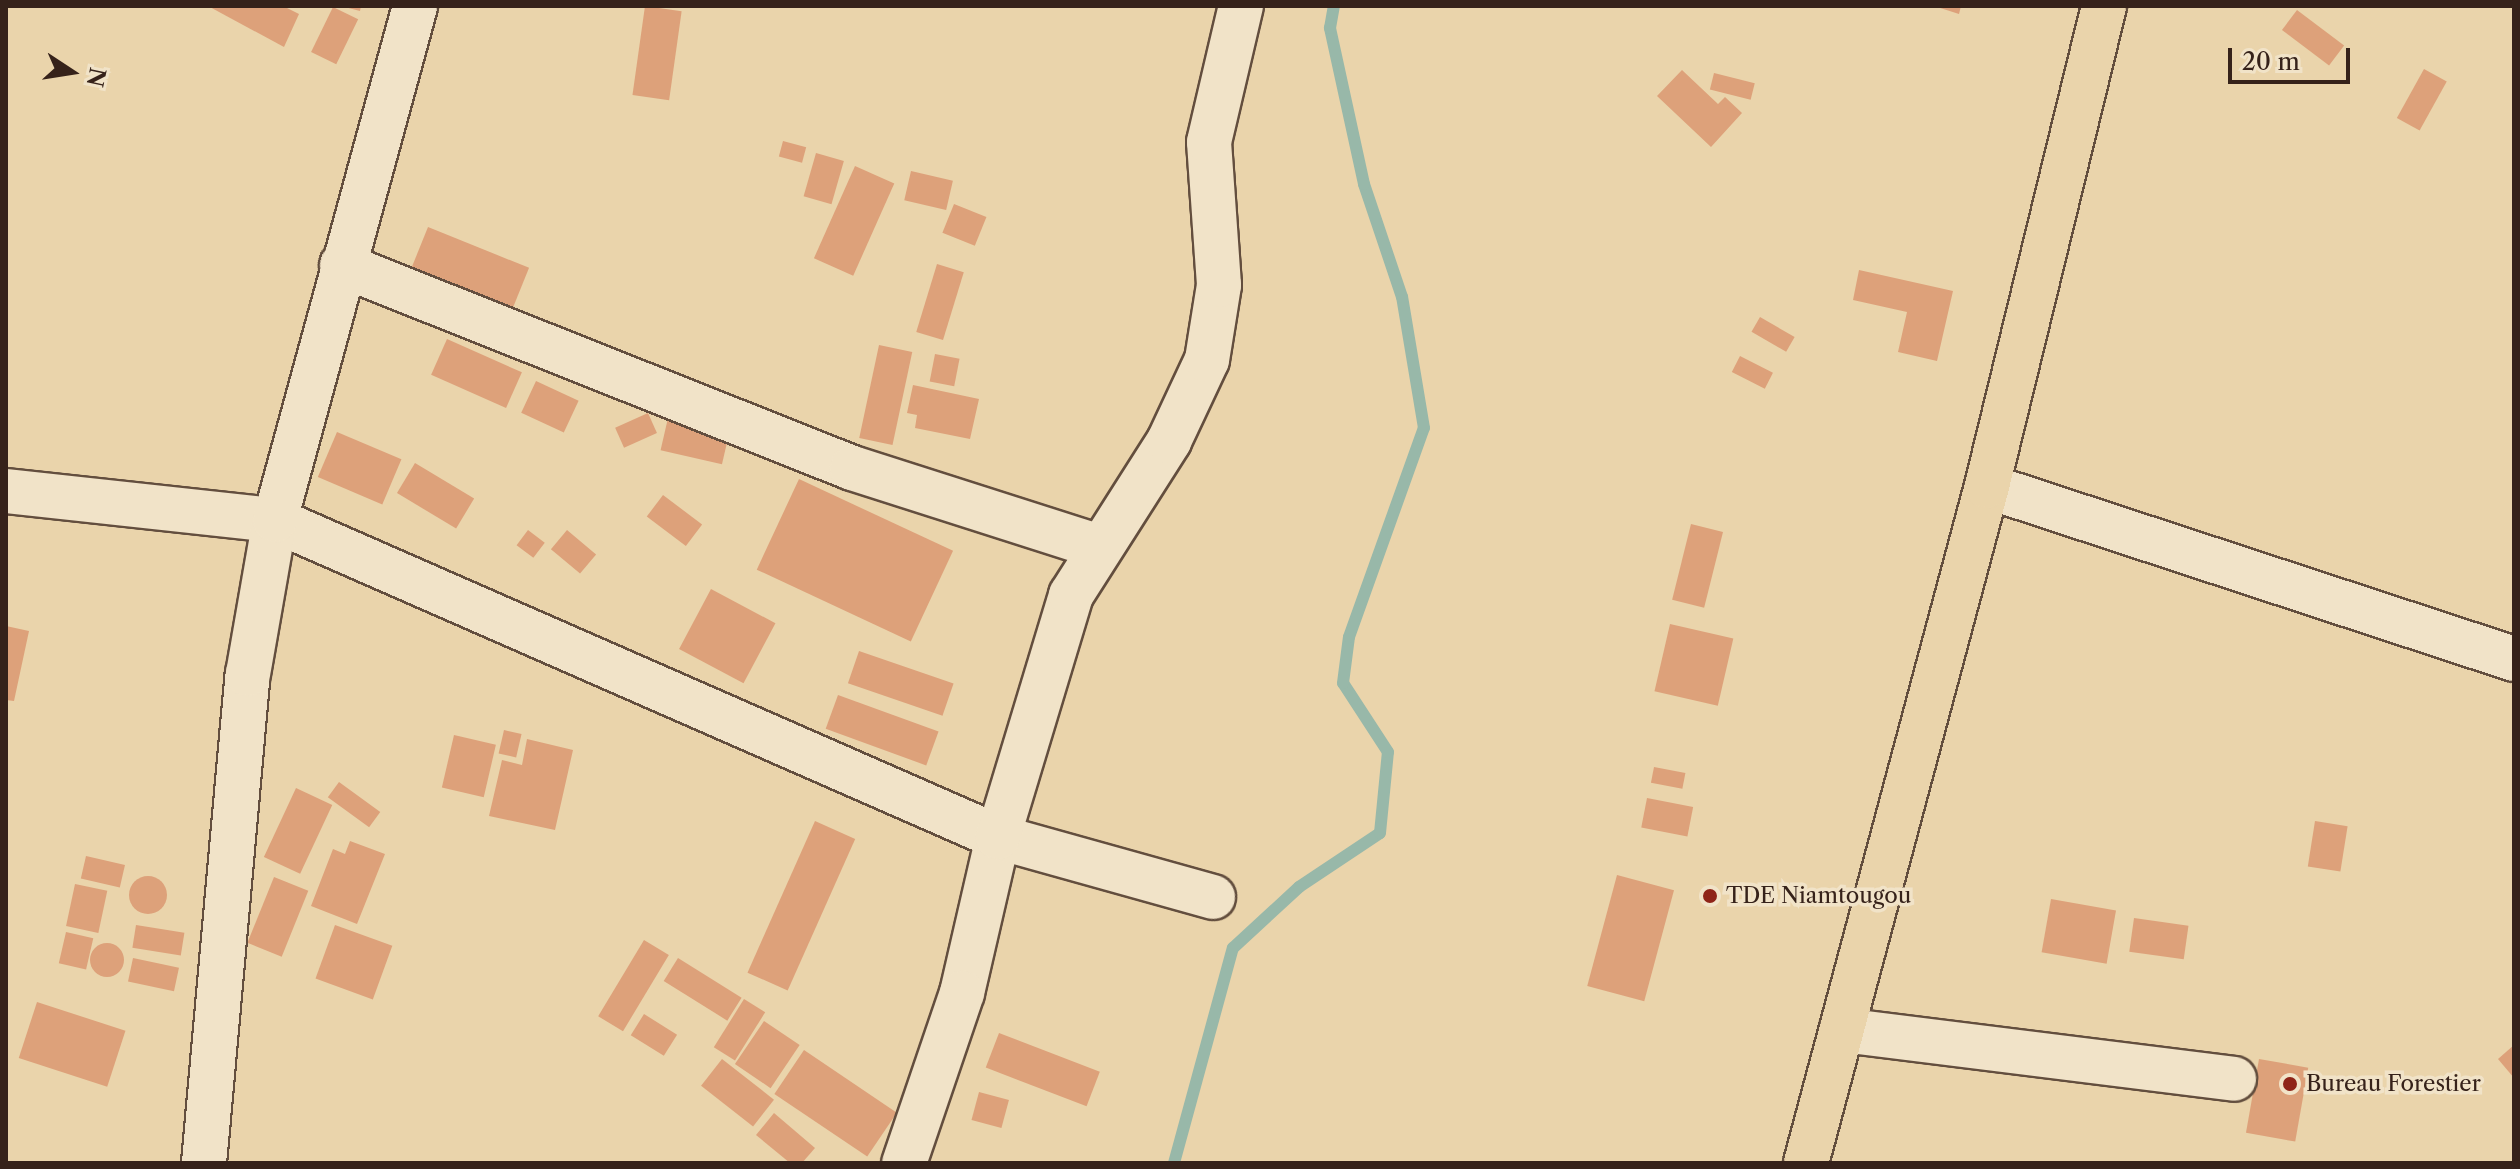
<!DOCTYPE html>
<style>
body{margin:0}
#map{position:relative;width:2520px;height:1169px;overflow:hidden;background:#ead4ab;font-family:"Libre Caslon Text",serif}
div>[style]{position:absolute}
.stream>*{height:12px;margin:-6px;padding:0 6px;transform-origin:6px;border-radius:6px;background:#98b8a9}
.building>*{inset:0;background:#dda17a;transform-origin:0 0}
.round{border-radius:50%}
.roads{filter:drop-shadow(2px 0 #634e3e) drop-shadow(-2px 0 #634e3e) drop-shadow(0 2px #634e3e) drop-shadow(0 -2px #634e3e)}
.minor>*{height:44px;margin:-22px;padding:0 22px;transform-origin:22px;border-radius:22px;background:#f1e3c8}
.major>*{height:44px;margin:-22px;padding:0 22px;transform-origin:22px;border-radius:22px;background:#ead4ab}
.dots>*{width:22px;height:22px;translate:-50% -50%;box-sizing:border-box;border:4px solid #f1e3c8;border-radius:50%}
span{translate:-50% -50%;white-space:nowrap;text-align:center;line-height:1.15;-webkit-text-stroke:7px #f1e3c8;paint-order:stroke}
.poi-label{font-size:22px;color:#36221a}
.left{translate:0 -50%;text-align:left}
.frame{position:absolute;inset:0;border:8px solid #36221a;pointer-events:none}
.north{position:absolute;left:32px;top:32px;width:80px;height:80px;-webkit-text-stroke:6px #f1e3c8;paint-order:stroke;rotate:102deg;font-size:22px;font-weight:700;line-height:32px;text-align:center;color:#36221a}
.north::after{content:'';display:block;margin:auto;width:28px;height:36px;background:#36221a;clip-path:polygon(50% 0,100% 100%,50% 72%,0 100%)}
.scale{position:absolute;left:2228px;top:48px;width:122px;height:36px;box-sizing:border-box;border:4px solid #36221a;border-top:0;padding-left:10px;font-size:24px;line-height:28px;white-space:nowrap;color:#36221a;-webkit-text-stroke:6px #f1e3c8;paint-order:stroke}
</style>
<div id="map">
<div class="stream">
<div style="left:1174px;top:1163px;width:223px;rotate:-74.7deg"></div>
<div style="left:1233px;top:948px;width:90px;rotate:-42.7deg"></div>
<div style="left:1299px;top:887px;width:97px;rotate:-33.7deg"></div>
<div style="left:1380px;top:833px;width:81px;rotate:-84.4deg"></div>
<div style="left:1388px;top:752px;width:82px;rotate:-123.1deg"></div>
<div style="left:1343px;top:683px;width:46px;rotate:-82.6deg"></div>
<div style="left:1349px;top:637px;width:222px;rotate:-70.3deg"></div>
<div style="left:1424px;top:428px;width:133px;rotate:-99.5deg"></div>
<div style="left:1402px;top:297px;width:119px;rotate:-108.6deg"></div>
<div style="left:1364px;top:184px;width:160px;rotate:-102.3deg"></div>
<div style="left:1330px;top:28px;width:22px;rotate:-80deg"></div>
</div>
<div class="building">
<div style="clip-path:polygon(208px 6px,283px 6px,299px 14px,284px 47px)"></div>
<div style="clip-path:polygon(341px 6px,361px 6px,360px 11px)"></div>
<div style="left:645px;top:6px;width:37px;height:90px;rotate:8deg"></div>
<div style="clip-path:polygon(1934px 6px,1961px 6px,1959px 14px)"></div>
<div style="left:333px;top:7px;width:28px;height:50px;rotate:26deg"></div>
<div style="left:2297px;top:10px;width:59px;height:25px;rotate:37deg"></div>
<div style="left:2424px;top:69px;width:26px;height:56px;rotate:29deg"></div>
<div style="clip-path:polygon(1682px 70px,1718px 104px,1725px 97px,1742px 113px,1711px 147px,1657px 96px)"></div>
<div style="left:1714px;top:73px;width:42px;height:17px;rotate:14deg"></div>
<div style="left:783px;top:141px;width:24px;height:16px;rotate:15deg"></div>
<div style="left:816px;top:153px;width:29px;height:45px;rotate:16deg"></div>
<div style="left:855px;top:166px;width:43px;height:101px;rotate:24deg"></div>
<div style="left:911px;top:171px;width:43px;height:30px;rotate:13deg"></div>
<div style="left:954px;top:204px;width:35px;height:31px;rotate:22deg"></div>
<div style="left:428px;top:227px;width:109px;height:52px;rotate:22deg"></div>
<div style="left:937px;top:264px;width:28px;height:71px;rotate:17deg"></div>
<div style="clip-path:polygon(1859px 270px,1953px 291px,1937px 361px,1898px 352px,1907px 312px,1853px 300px)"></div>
<div style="left:1760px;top:317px;width:40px;height:17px;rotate:30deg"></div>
<div style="left:447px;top:339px;width:82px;height:39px;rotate:24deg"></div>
<div style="left:879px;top:345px;width:34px;height:95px;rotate:12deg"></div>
<div style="left:935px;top:354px;width:25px;height:28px;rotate:11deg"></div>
<div style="left:1740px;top:356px;width:37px;height:18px;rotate:27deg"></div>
<div style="left:536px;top:381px;width:47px;height:35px;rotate:25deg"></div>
<div style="clip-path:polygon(913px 385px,979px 399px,970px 439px,915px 428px,917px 415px,907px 413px)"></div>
<div style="left:648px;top:413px;width:22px;height:36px;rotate:66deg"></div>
<div style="left:668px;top:418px;width:63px;height:33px;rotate:13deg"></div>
<div style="left:337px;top:432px;width:70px;height:49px;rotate:23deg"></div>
<div style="left:415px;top:463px;width:69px;height:35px;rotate:31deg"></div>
<div style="left:799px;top:479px;width:170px;height:100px;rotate:25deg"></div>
<div style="left:663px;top:495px;width:49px;height:27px;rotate:37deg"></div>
<div style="left:1691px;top:524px;width:33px;height:78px;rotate:14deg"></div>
<div style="left:528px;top:530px;width:21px;height:19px;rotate:37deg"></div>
<div style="left:567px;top:530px;width:38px;height:25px;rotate:40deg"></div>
<div style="left:711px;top:589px;width:73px;height:68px;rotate:28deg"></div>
<div style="left:1670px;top:624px;width:65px;height:69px;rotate:13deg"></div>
<div style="clip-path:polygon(6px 626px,29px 631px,14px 701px,6px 700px)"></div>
<div style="left:859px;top:651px;width:100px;height:34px;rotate:19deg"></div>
<div style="left:838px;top:695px;width:107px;height:36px;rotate:20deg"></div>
<div style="left:504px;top:730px;width:18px;height:24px;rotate:13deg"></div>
<div style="left:454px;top:735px;width:43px;height:54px;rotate:13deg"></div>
<div style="clip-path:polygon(527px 739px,573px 750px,555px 830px,489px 816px,502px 760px,522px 765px)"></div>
<div style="left:1654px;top:767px;width:32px;height:16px;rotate:11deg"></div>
<div style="left:339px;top:782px;width:51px;height:19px;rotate:36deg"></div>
<div style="left:296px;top:788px;width:40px;height:76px;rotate:25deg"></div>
<div style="left:1647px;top:798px;width:47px;height:30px;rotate:11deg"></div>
<div style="left:815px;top:821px;width:44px;height:166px;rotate:24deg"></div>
<div style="left:2315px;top:821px;width:33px;height:46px;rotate:9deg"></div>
<div style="clip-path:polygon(350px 841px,385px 854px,357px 924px,311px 906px,333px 849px,345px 854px)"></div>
<div style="left:86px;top:856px;width:40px;height:23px;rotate:13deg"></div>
<div style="left:1617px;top:875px;width:59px;height:115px;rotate:15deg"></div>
<div class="round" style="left:129px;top:876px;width:38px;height:38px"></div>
<div style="left:274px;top:877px;width:37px;height:71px;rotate:22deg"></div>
<div style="left:75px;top:884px;width:33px;height:43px;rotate:12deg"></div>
<div style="left:2051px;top:899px;width:66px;height:54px;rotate:10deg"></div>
<div style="left:2134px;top:918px;width:55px;height:34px;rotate:8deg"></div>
<div style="left:136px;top:925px;width:49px;height:23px;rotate:9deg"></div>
<div style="left:335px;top:925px;width:61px;height:57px;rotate:20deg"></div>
<div style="left:66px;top:932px;width:28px;height:32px;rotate:13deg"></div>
<div style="left:644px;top:940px;width:29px;height:89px;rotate:31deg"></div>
<div class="round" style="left:90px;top:943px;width:34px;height:34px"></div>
<div style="left:133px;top:958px;width:47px;height:24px;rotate:12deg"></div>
<div style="left:678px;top:958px;width:75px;height:27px;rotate:32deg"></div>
<div style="left:744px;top:999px;width:25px;height:57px;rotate:32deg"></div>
<div style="left:37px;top:1002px;width:93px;height:59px;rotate:18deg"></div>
<div style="left:644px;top:1014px;width:39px;height:25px;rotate:32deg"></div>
<div style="left:764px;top:1021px;width:43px;height:52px;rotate:34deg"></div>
<div style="left:999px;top:1033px;width:108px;height:37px;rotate:21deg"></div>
<div style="clip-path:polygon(2514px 1045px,2514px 1078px,2498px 1059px)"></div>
<div style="left:804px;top:1050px;width:112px;height:53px;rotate:34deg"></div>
<div style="left:722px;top:1059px;width:66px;height:34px;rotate:38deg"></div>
<div style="left:2259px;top:1059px;width:50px;height:75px;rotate:10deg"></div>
<div style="left:979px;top:1092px;width:31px;height:29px;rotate:15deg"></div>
<div style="clip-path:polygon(774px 1113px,815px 1148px,802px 1163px,790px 1163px,756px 1135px)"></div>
</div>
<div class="roads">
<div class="minor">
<div style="left:342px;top:265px;width:549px;rotate:21.7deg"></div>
<div style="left:852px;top:468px;width:260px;rotate:17.7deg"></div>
<div style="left:1987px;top:486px;width:555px;rotate:18.17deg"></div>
<div style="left:6px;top:491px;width:271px;rotate:6.2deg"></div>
<div style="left:275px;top:520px;width:789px;rotate:23.68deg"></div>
<div style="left:998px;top:837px;width:160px;rotate:103deg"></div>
<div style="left:962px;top:993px;width:180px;rotate:108.8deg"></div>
<div style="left:1213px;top:897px;width:223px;rotate:-164.4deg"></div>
<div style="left:998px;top:837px;width:253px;rotate:-73.2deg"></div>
<div style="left:1071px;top:595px;width:183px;rotate:-57.5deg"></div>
<div style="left:1169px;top:441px;width:89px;rotate:-64.9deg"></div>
<div style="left:1207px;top:360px;width:76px;rotate:-80.9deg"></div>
<div style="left:1219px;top:285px;width:143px;rotate:-94deg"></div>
<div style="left:1209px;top:142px;width:140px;rotate:-76.8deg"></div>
<div style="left:1842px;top:1030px;width:395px;rotate:7.1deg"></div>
<div style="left:204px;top:1163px;width:491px;rotate:-84.9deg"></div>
<div style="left:248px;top:674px;width:156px;rotate:-80.1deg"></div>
<div style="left:275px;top:520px;width:533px;rotate:-74.76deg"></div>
</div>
<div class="major">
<div style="left:1806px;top:1163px;width:701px;rotate:-75.03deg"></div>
<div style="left:1987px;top:486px;width:494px;rotate:-76.3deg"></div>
</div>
</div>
<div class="dots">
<div style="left:1710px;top:896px;background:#8f2418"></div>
<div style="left:2290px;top:1084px;background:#8f2418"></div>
</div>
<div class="poi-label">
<span class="left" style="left:1726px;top:896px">TDE Niamtougou</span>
<span class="left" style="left:2306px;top:1084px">Bureau Forestier</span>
</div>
<div class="frame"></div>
<div class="north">N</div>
<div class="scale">20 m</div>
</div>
